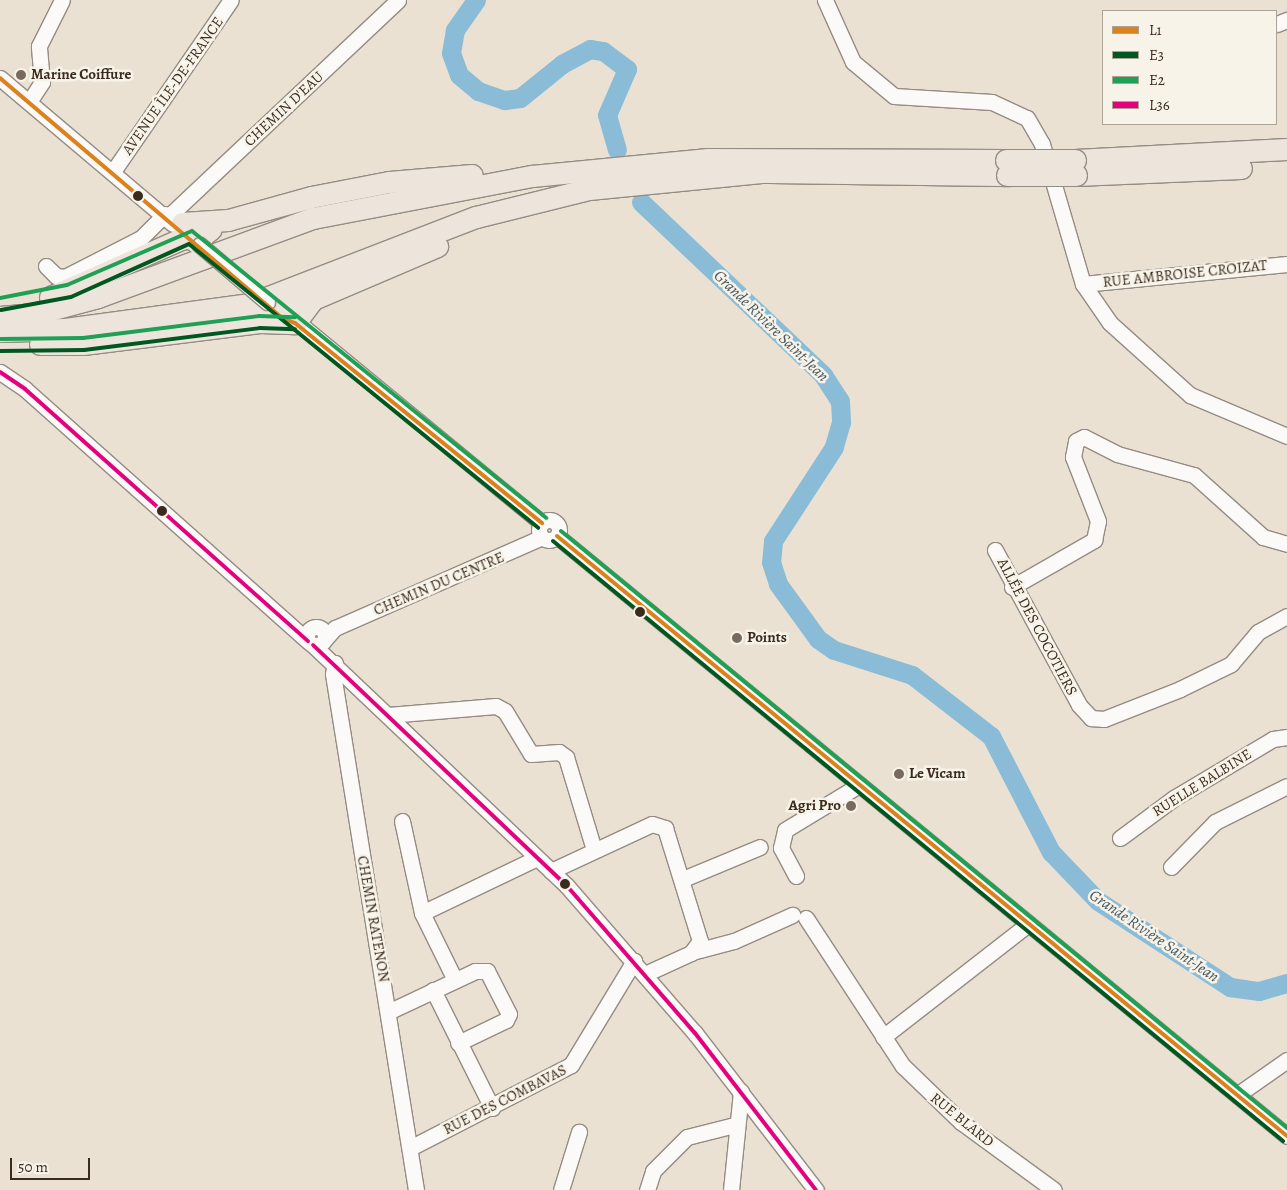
<!DOCTYPE html>
<meta charset="utf-8">
<style>
body{margin:0}
#map{position:relative;width:1287px;height:1190px;overflow:hidden;background:#eae1d3;font-family:Alegreya,serif}
div>[style]{position:absolute}
.river>*{height:19px;margin:-9.5px;padding:0 9.5px;transform-origin:9.5px;border-radius:9.5px;background:#8abcd7}
.roads{filter:drop-shadow(1px 0 #948c83) drop-shadow(-1px 0 #948c83) drop-shadow(0 1px #948c83) drop-shadow(0 -1px #948c83)}
.minor>*{height:15px;margin:-7.5px;padding:0 7.5px;transform-origin:7.5px;border-radius:7.5px;background:#fcfaf8}
.minor>.ring{margin:-7.5px;padding:0;box-sizing:content-box;background:none;border:15px solid #fcfaf8;border-radius:50%}
.highway>*{height:21px;margin:-10.5px;padding:0 10.5px;transform-origin:10.5px;border-radius:10.5px;background:#ede5dc}
.bridges{filter:drop-shadow(1px 0 #948c83) drop-shadow(-1px 0 #948c83) drop-shadow(0 1px #948c83) drop-shadow(0 -1px #948c83)}
.minor-bridge>*{height:15px;margin:-7.5px;padding:0 7.5px;transform-origin:7.5px;border-radius:7.5px;background:#fcfaf8}
.highway-bridge>*{height:21px;margin:-10.5px;padding:0 10.5px;transform-origin:10.5px;border-radius:10.5px;background:#ede5dc}
.bus-1>*{height:4px;margin:-2px;padding:0 2px;transform-origin:2px;border-radius:2px;background:#db811e}
.bus-2>*{height:4px;margin:-2px;padding:0 2px;transform-origin:2px;border-radius:2px;background:#005820}
.bus-3>*{height:4px;margin:-2px;padding:0 2px;transform-origin:2px;border-radius:2px;background:#1fa055}
.bus-4>*{height:4px;margin:-2px;padding:0 2px;transform-origin:2px;border-radius:2px;background:#e5007d}
.dots>*{width:14px;height:14px;translate:-50% -50%;box-sizing:border-box;border:2px solid #f7f3e8;border-radius:50%}
span{translate:-50% -50%;white-space:nowrap;text-align:center;line-height:1.15;-webkit-text-stroke:5px #f7f3e8;paint-order:stroke}
.poi-label{font-size:15px;color:#3b2a1e;font-weight:700}
.left{translate:0 -50%;text-align:left}
.right{translate:-100% -50%;text-align:right}
.street-label{font-size:15px;color:#3b2a1e}
.water-label{font-size:16px;color:#48585f;font-style:italic}
.legend{position:absolute;left:1102px;top:10px;width:175px;height:115px;box-sizing:border-box;background:#f7f3e8;border:1px solid #aca397;margin:0;padding:6px 9px;list-style:none;font-size:15px;color:#3b2a1e}
.legend li{display:flex;align-items:center;gap:10px;height:25px}
.legend b{width:25px;border:1px solid #aca397}
.scale{position:absolute;left:10px;top:1158px;width:80px;height:22px;box-sizing:border-box;border:2px solid #3b2a1e;border-top:0;padding-left:6px;font-size:15px;line-height:18px;white-space:nowrap;color:#3b2a1e;-webkit-text-stroke:4px #f7f3e8;paint-order:stroke}
</style>
<div id="map">
<div class="river">
<div style="left:476px;top:0;width:37px;rotate:125deg"></div>
<div style="left:455px;top:30px;width:23px;rotate:100deg"></div>
<div style="left:451px;top:53px;width:23px;rotate:70deg"></div>
<div style="left:459px;top:75px;width:25px;rotate:40deg"></div>
<div style="left:478px;top:91px;width:28px;rotate:19deg"></div>
<div style="left:504px;top:100px;width:16px;rotate:-7deg"></div>
<div style="left:520px;top:98px;width:54px;rotate:-39deg"></div>
<div style="left:562px;top:64px;width:32px;rotate:-28deg"></div>
<div style="left:590px;top:49px;width:13px;rotate:9deg"></div>
<div style="left:603px;top:51px;width:30px;rotate:37deg"></div>
<div style="left:627px;top:69px;width:50px;rotate:113.5deg"></div>
<div style="left:607px;top:115px;width:36px;rotate:74deg"></div>
<div style="left:641px;top:202px;width:251px;rotate:43.5deg"></div>
<div style="left:823px;top:375px;width:31px;rotate:57deg"></div>
<div style="left:840px;top:401px;width:21px;rotate:87deg"></div>
<div style="left:841px;top:422px;width:26px;rotate:106deg"></div>
<div style="left:834px;top:447px;width:112px;rotate:123deg"></div>
<div style="left:773px;top:541px;width:21px;rotate:95deg"></div>
<div style="left:771px;top:562px;width:23px;rotate:72deg"></div>
<div style="left:778px;top:584px;width:68px;rotate:54deg"></div>
<div style="left:818px;top:639px;width:19px;rotate:35deg"></div>
<div style="left:834px;top:650px;width:82px;rotate:17.8deg"></div>
<div style="left:912px;top:675px;width:100px;rotate:37.7deg"></div>
<div style="left:991px;top:736px;width:131px;rotate:62.7deg"></div>
<div style="left:1051px;top:852px;width:68px;rotate:46.2deg"></div>
<div style="left:1098px;top:901px;width:158px;rotate:33.1deg"></div>
<div style="left:1230px;top:987px;width:29px;rotate:8deg"></div>
<div style="left:1259px;top:991px;width:29px;rotate:-16deg"></div>
</div>
<div class="roads">
<div class="minor">
<div style="left:825px;top:0;width:68px;rotate:65.7deg"></div>
<div style="left:853px;top:62px;width:53px;rotate:39.7deg"></div>
<div style="left:894px;top:96px;width:98px;rotate:3.5deg"></div>
<div style="left:992px;top:102px;width:38px;rotate:25deg"></div>
<div style="left:1027px;top:118px;width:30px;rotate:60deg"></div>
<div style="left:1042px;top:144px;width:146px;rotate:73.7deg"></div>
<div style="left:1083px;top:284px;width:47px;rotate:55.3deg"></div>
<div style="left:1110px;top:323px;width:108px;rotate:42deg"></div>
<div style="left:1190px;top:395px;width:105px;rotate:22.9deg"></div>
<div style="left:1277px;top:24px;width:11px;rotate:-22deg"></div>
<div style="left:0;top:78px;width:226px;rotate:40.2deg"></div>
<div style="left:29px;top:102px;width:24px;rotate:-57deg"></div>
<div style="left:42px;top:82px;width:36px;rotate:-95deg"></div>
<div style="left:39px;top:46px;width:51px;rotate:-63.4deg"></div>
<div style="left:114px;top:170px;width:206px;rotate:-55.5deg"></div>
<div style="left:168px;top:217px;width:316px;rotate:-43.3deg"></div>
<div style="left:46px;top:266px;width:14px;rotate:45deg"></div>
<div style="left:56px;top:276px;width:9px;rotate:6deg"></div>
<div style="left:65px;top:277px;width:85px;rotate:-27.2deg"></div>
<div style="left:141px;top:238px;width:34px;rotate:-45deg"></div>
<div style="left:1083px;top:284px;width:205px;rotate:-5.6deg"></div>
<div style="left:290px;top:316px;width:326px;rotate:39.4deg"></div>
<div style="left:0;top:372px;width:30px;rotate:34deg"></div>
<div style="left:25px;top:389px;width:379px;rotate:41.7deg"></div>
<div class="ring" style="left:539px;top:520px;width:5px;height:5px"></div>
<div style="left:557px;top:536px;width:945px;rotate:39.42deg"></div>
<div style="left:995px;top:550px;width:176px;rotate:61.5deg"></div>
<div style="left:1079px;top:705px;width:18px;rotate:47deg"></div>
<div style="left:1091px;top:718px;width:13px;rotate:4deg"></div>
<div style="left:1104px;top:719px;width:82px;rotate:-21.5deg"></div>
<div style="left:1180px;top:689px;width:57px;rotate:-26.1deg"></div>
<div style="left:1231px;top:664px;width:42px;rotate:-49.8deg"></div>
<div style="left:1258px;top:632px;width:33px;rotate:-29deg"></div>
<div style="left:1012px;top:587px;width:95px;rotate:-29.8deg"></div>
<div style="left:1094px;top:540px;width:19px;rotate:-78deg"></div>
<div style="left:1098px;top:521px;width:69px;rotate:-111.3deg"></div>
<div style="left:1073px;top:457px;width:16px;rotate:-79deg"></div>
<div style="left:1076px;top:441px;width:9px;rotate:-27deg"></div>
<div style="left:1084px;top:437px;width:37px;rotate:27deg"></div>
<div style="left:1117px;top:454px;width:80px;rotate:15.3deg"></div>
<div style="left:1194px;top:475px;width:93px;rotate:41.9deg"></div>
<div style="left:1263px;top:537px;width:25px;rotate:16deg"></div>
<div class="ring" style="left:307px;top:627px;width:3px;height:3px"></div>
<div style="left:325px;top:639px;width:15px;rotate:-48deg"></div>
<div style="left:335px;top:628px;width:226px;rotate:-23.7deg"></div>
<div style="left:313px;top:645px;width:350px;rotate:43.5deg"></div>
<div style="left:567px;top:886px;width:195px;rotate:49deg"></div>
<div style="left:695px;top:1033px;width:198px;rotate:52.4deg"></div>
<div style="left:335px;top:663px;width:11px;rotate:100deg"></div>
<div style="left:333px;top:674px;width:523px;rotate:80.86deg"></div>
<div style="left:388px;top:715px;width:108px;rotate:-4.8deg"></div>
<div style="left:496px;top:706px;width:10px;rotate:29deg"></div>
<div style="left:505px;top:711px;width:50px;rotate:58.8deg"></div>
<div style="left:531px;top:754px;width:28px;rotate:-4deg"></div>
<div style="left:559px;top:752px;width:9px;rotate:36deg"></div>
<div style="left:566px;top:757px;width:97px;rotate:73.2deg"></div>
<div style="left:402px;top:821px;width:94px;rotate:77.7deg"></div>
<div style="left:422px;top:913px;width:75px;rotate:63.8deg"></div>
<div style="left:1120px;top:838px;width:67px;rotate:-36.5deg"></div>
<div style="left:1174px;top:798px;width:115px;rotate:-30.8deg"></div>
<div style="left:1273px;top:739px;width:14px;rotate:-8deg"></div>
<div style="left:1171px;top:867px;width:63px;rotate:-45.6deg"></div>
<div style="left:1215px;top:822px;width:80px;rotate:-26.6deg"></div>
<div style="left:551px;top:871px;width:111px;rotate:-25deg"></div>
<div style="left:652px;top:824px;width:14px;rotate:17deg"></div>
<div style="left:665px;top:828px;width:118px;rotate:72.8deg"></div>
<div style="left:700px;top:941px;width:15px;rotate:127deg"></div>
<div style="left:691px;top:953px;width:51px;rotate:155.5deg"></div>
<div style="left:796px;top:876px;width:32px;rotate:-118deg"></div>
<div style="left:781px;top:848px;width:18px;rotate:-77deg"></div>
<div style="left:785px;top:830px;width:87px;rotate:-31.3deg"></div>
<div style="left:683px;top:879px;width:83px;rotate:-22.6deg"></div>
<div style="left:422px;top:913px;width:127px;rotate:-25.6deg"></div>
<div style="left:806px;top:918px;width:177px;rotate:56.8deg"></div>
<div style="left:903px;top:1066px;width:81px;rotate:44deg"></div>
<div style="left:961px;top:1122px;width:115px;rotate:36.2deg"></div>
<div style="left:692px;top:952px;width:43px;rotate:-14.7deg"></div>
<div style="left:734px;top:941px;width:64px;rotate:-24.1deg"></div>
<div style="left:433px;top:990px;width:132px;rotate:63.4deg"></div>
<div style="left:388px;top:1012px;width:96px;rotate:-25.2deg"></div>
<div style="left:475px;top:971px;width:12px"></div>
<div style="left:487px;top:971px;width:48px;rotate:62.9deg"></div>
<div style="left:509px;top:1014px;width:7px;rotate:117deg"></div>
<div style="left:506px;top:1020px;width:53px;rotate:154.4deg"></div>
<div style="left:883px;top:1037px;width:184px;rotate:-37.9deg"></div>
<div style="left:1237px;top:1095px;width:61px;rotate:-35deg"></div>
<div style="left:410px;top:1148px;width:181px;rotate:-27.3deg"></div>
<div style="left:571px;top:1065px;width:122px;rotate:-58.8deg"></div>
<div style="left:561px;top:1190px;width:61px;rotate:-72.8deg"></div>
<div style="left:647px;top:1190px;width:20px;rotate:-72deg"></div>
<div style="left:653px;top:1171px;width:48px;rotate:-45deg"></div>
<div style="left:687px;top:1137px;width:49px;rotate:-14.3deg"></div>
<div style="left:731px;top:1190px;width:99px;rotate:-84.2deg"></div>
</div>
<div class="highway">
<div style="left:1075px;top:160px;width:212px;rotate:-3deg"></div>
<div style="left:1076px;top:175px;width:165px;rotate:-2.4deg"></div>
<div style="left:182px;top:223px;width:46px;rotate:-3.7deg"></div>
<div style="left:228px;top:220px;width:86px;rotate:-15.5deg"></div>
<div style="left:311px;top:197px;width:79px;rotate:-10.9deg"></div>
<div style="left:389px;top:182px;width:83px;rotate:-4.8deg"></div>
<div style="left:50px;top:297px;width:143px;rotate:-23.9deg"></div>
<div style="left:181px;top:239px;width:9px;rotate:-13deg"></div>
<div style="left:190px;top:237px;width:13px;rotate:39deg"></div>
<div style="left:200px;top:245px;width:9px;rotate:-77deg"></div>
<div style="left:202px;top:236px;width:11px;rotate:-38deg"></div>
<div style="left:0;top:317px;width:34px;rotate:-5deg"></div>
<div style="left:34px;top:314px;width:66px;rotate:-14.9deg"></div>
<div style="left:98px;top:297px;width:229px;rotate:-20.2deg"></div>
<div style="left:313px;top:218px;width:223px;rotate:-10.9deg"></div>
<div style="left:532px;top:176px;width:177px;rotate:-5.5deg"></div>
<div style="left:708px;top:159px;width:298px;rotate:0.2deg"></div>
<div style="left:260px;top:322px;width:20px;rotate:-53deg"></div>
<div style="left:272px;top:306px;width:42px;rotate:-9.7deg"></div>
<div style="left:313px;top:299px;width:135px;rotate:-23.1deg"></div>
<div style="left:0;top:331px;width:65px;rotate:-1.8deg"></div>
<div style="left:65px;top:329px;width:187px;rotate:-7.7deg"></div>
<div style="left:250px;top:304px;width:242px;rotate:-21.1deg"></div>
<div style="left:476px;top:217px;width:116px;rotate:-13.9deg"></div>
<div style="left:589px;top:189px;width:173px;rotate:-5.6deg"></div>
<div style="left:761px;top:172px;width:246px;rotate:0.7deg"></div>
<div style="left:40px;top:344px;width:43px"></div>
<div style="left:83px;top:344px;width:178px;rotate:-7.1deg"></div>
<div style="left:260px;top:322px;width:35px;rotate:2deg"></div>
<div style="left:295px;top:323px;width:30px;rotate:-53deg"></div>
</div>
</div>
<div class="bridges">
<div class="minor-bridge">
<div style="left:200px;top:245px;width:88px;rotate:40.4deg"></div>
</div>
<div class="highway-bridge">
<div style="left:1006px;top:160px;width:69px"></div>
<div style="left:1007px;top:175px;width:69px"></div>
</div>
</div>
<div class="bus-1">
<div style="left:0;top:78px;width:370px;rotate:40.4deg"></div>
<div style="left:282px;top:318px;width:14px;rotate:21deg"></div>
<div style="left:295px;top:323px;width:318px;rotate:39deg"></div>
<div style="left:557px;top:536px;width:945px;rotate:39.42deg"></div>
</div>
<div class="bus-2">
<div style="left:1px;top:310px;width:71px;rotate:-10.5deg"></div>
<div style="left:71px;top:297px;width:129px;rotate:-24.2deg"></div>
<div style="left:189px;top:244px;width:450px;rotate:39.1deg"></div>
<div style="left:0;top:351px;width:84px;rotate:-0.7deg"></div>
<div style="left:84px;top:350px;width:177px;rotate:-7.1deg"></div>
<div style="left:260px;top:328px;width:35px;rotate:2deg"></div>
<div style="left:553px;top:541px;width:945px;rotate:39.42deg"></div>
</div>
<div class="bus-3">
<div style="left:0;top:298px;width:68px;rotate:-11deg"></div>
<div style="left:67px;top:285px;width:136px;rotate:-23.4deg"></div>
<div style="left:192px;top:231px;width:456px;rotate:39deg"></div>
<div style="left:0;top:339px;width:83px;rotate:-0.7deg"></div>
<div style="left:83px;top:338px;width:177px;rotate:-7.1deg"></div>
<div style="left:259px;top:316px;width:36px;rotate:2deg"></div>
<div style="left:561px;top:531px;width:940px;rotate:39.43deg"></div>
</div>
<div class="bus-4">
<div style="left:0;top:372px;width:30px;rotate:34deg"></div>
<div style="left:25px;top:389px;width:379px;rotate:41.7deg"></div>
<div style="left:313px;top:645px;width:350px;rotate:43.5deg"></div>
<div style="left:567px;top:886px;width:195px;rotate:49deg"></div>
<div style="left:695px;top:1033px;width:198px;rotate:52.4deg"></div>
</div>
<div class="dots">
<div style="left:21px;top:75px;background:#786a5d"></div>
<div style="left:138px;top:196px;background:#3b2a1e"></div>
<div style="left:162px;top:511px;background:#3b2a1e"></div>
<div style="left:640px;top:612px;background:#3b2a1e"></div>
<div style="left:737px;top:638px;background:#786a5d"></div>
<div style="left:899px;top:774px;background:#786a5d"></div>
<div style="left:851px;top:806px;background:#786a5d"></div>
<div style="left:565px;top:884px;background:#3b2a1e"></div>
</div>
<div class="poi-label">
<span class="left" style="left:31px;top:75px">Marine Coiffure</span>
<span class="left" style="left:747px;top:638px">Points</span>
<span class="left" style="left:909px;top:774px">Le Vicam</span>
<span class="right" style="left:841px;top:806px">Agri Pro</span>
</div>
<div class="street-label">
<span style="left:173px;top:86px;rotate:-55deg">AVENUE ÎLE-DE-FRANCE</span>
<span style="left:284px;top:109px;rotate:-43deg">CHEMIN D'EAU</span>
<span style="left:1185px;top:274px;rotate:-6deg">RUE AMBROISE CROIZAT</span>
<span style="left:439px;top:584px;rotate:-23deg">CHEMIN DU CENTRE</span>
<span style="left:1037px;top:627px;rotate:62deg">ALLÉE DES COCOTIERS</span>
<span style="left:1202px;top:783px;rotate:-32deg">RUELLE BALBINE</span>
<span style="left:373px;top:919px;rotate:80deg">CHEMIN RATENON</span>
<span style="left:505px;top:1100px;rotate:-27deg">RUE DES COMBAVAS</span>
<span style="left:962px;top:1120px;rotate:39deg">RUE BLARD</span>
</div>
<div class="water-label">
<span style="left:771px;top:326px;rotate:44deg">Grande Rivière Saint-Jean</span>
<span style="left:1154px;top:936px;rotate:34deg">Grande Rivière Saint-Jean</span>
</div>
<ul class="legend">
<li><b style="height:6px;background:#db811e"></b>L1</li>
<li><b style="height:6px;background:#005820"></b>E3</li>
<li><b style="height:6px;background:#1fa055"></b>E2</li>
<li><b style="height:6px;background:#e5007d"></b>L36</li>
</ul>
<div class="scale">50 m</div>
</div>
